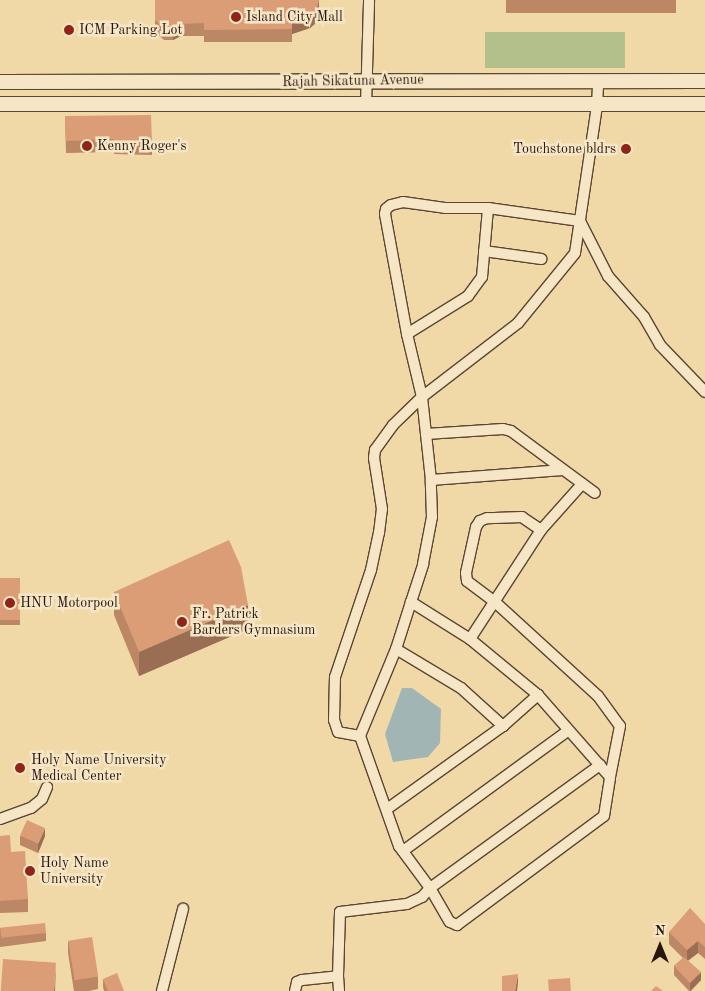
<!DOCTYPE html>
<style>
body{margin:0}
#map{position:relative;width:705px;height:991px;overflow:hidden;background:#f1d8a7;font-family:"Old Standard TT",serif}
div>[style]{position:absolute}
.green>*{inset:0;background:#b4c08c;transform-origin:0 0}
.water>*{inset:0;background:#a1b6b4}
.roads{filter:drop-shadow(1px 0 #594634) drop-shadow(-1px 0 #594634) drop-shadow(0 1px #594634) drop-shadow(0 -1px #594634)}
.minor>*{height:10px;margin:-5px;padding:0 5px;transform-origin:5px;border-radius:5px;background:#f6e6c6}
.secondary>*{height:14px;margin:-7px;padding:0 7px;transform-origin:7px;border-radius:7px;background:#f6e6c6}
.wall>*{inset:0;background:#bc8765;transform-origin:0 0}
.shaded-wall>*{inset:0;background:#996e53}
.building>*{inset:0;background:#db9d76;transform-origin:0 0}
.dots>*{width:14px;height:14px;translate:-50% -50%;box-sizing:border-box;border:2px solid #f6e6c6;border-radius:50%}
span{translate:-50% -50%;white-space:nowrap;text-align:center;line-height:1.15;-webkit-text-stroke:5px #f6e6c6;paint-order:stroke}
.poi-label{font-size:14px;color:#26160e}
.left{translate:0 -50%;text-align:left}
.right{translate:-100% -50%;text-align:right}
.street-label{font-size:14px;color:#26160e}
.north{position:absolute;left:635px;top:921px;width:50px;height:50px;-webkit-text-stroke:4px #f6e6c6;paint-order:stroke;rotate:0deg;font-size:14px;font-weight:700;line-height:20px;text-align:center;color:#26160e}
.north::after{content:'';display:block;margin:auto;width:18px;height:22px;background:#26160e;clip-path:polygon(50% 0,100% 100%,50% 72%,0 100%)}
</style>
<div id="map">
<div class="green">
<div style="left:485px;top:32px;width:140px;height:36px"></div>
</div>
<div class="water">
<div style="clip-path:polygon(402px 688px,412px 688px,441px 709px,440px 743px,428px 757px,393px 762px,385px 734px)"></div>
</div>
<div class="roads">
<div class="minor">
<div style="left:366px;top:104px;width:104px;rotate:-88.3deg"></div>
<div style="left:484px;top:251px;width:58px;rotate:8deg"></div>
<div style="left:407px;top:334px;width:72px;rotate:-31.9deg"></div>
<div style="left:468px;top:296px;width:24px;rotate:-54deg"></div>
<div style="left:482px;top:277px;width:69px;rotate:-85deg"></div>
<div style="left:426px;top:434px;width:77px;rotate:-3.7deg"></div>
<div style="left:503px;top:429px;width:8px;rotate:14deg"></div>
<div style="left:511px;top:431px;width:104px;rotate:36.4deg"></div>
<div style="left:431px;top:480px;width:132px;rotate:-4.3deg"></div>
<div style="left:541px;top:530px;width:23px;rotate:-146deg"></div>
<div style="left:522px;top:517px;width:35px;rotate:178deg"></div>
<div style="left:487px;top:518px;width:8px;rotate:157deg"></div>
<div style="left:480px;top:521px;width:7px;rotate:124deg"></div>
<div style="left:476px;top:527px;width:47px;rotate:102.3deg"></div>
<div style="left:466px;top:573px;width:8px;rotate:83deg"></div>
<div style="left:467px;top:581px;width:35px;rotate:37deg"></div>
<div style="left:495px;top:602px;width:139px;rotate:42.4deg"></div>
<div style="left:598px;top:696px;width:37px;rotate:54deg"></div>
<div style="left:620px;top:726px;width:52px;rotate:101.1deg"></div>
<div style="left:411px;top:602px;width:49px;rotate:107.7deg"></div>
<div style="left:396px;top:649px;width:94px;rotate:112.5deg"></div>
<div style="left:360px;top:736px;width:117px;rotate:70.5deg"></div>
<div style="left:399px;top:846px;width:52px;rotate:53.6deg"></div>
<div style="left:430px;top:888px;width:39px;rotate:60deg"></div>
<div style="left:450px;top:922px;width:8px;rotate:23deg"></div>
<div style="left:457px;top:925px;width:183px;rotate:-36.6deg"></div>
<div style="left:604px;top:816px;width:39px;rotate:-81deg"></div>
<div style="left:610px;top:777px;width:109px;rotate:-131.3deg"></div>
<div style="left:538px;top:695px;width:88px;rotate:-140.5deg"></div>
<div style="left:470px;top:639px;width:70px;rotate:-147.9deg"></div>
<div style="left:411px;top:602px;width:40px;rotate:-72deg"></div>
<div style="left:423px;top:564px;width:48px;rotate:-79.2deg"></div>
<div style="left:432px;top:517px;width:37px;rotate:-92deg"></div>
<div style="left:431px;top:480px;width:83px;rotate:-96.2deg"></div>
<div style="left:422px;top:397px;width:65px;rotate:-103.4deg"></div>
<div style="left:407px;top:334px;width:122px;rotate:-100.4deg"></div>
<div style="left:385px;top:214px;width:5px;rotate:-79deg"></div>
<div style="left:386px;top:209px;width:6px;rotate:-39deg"></div>
<div style="left:391px;top:205px;width:12px;rotate:-14deg"></div>
<div style="left:403px;top:202px;width:42px;rotate:8.1deg"></div>
<div style="left:445px;top:208px;width:43px"></div>
<div style="left:488px;top:208px;width:93px;rotate:8deg"></div>
<div style="left:580px;top:221px;width:62px;rotate:63deg"></div>
<div style="left:608px;top:276px;width:55px;rotate:48.7deg"></div>
<div style="left:644px;top:317px;width:32px;rotate:60deg"></div>
<div style="left:660px;top:345px;width:65px;rotate:46.2deg"></div>
<div style="left:470px;top:639px;width:130px;rotate:-56.9deg"></div>
<div style="left:541px;top:530px;width:62px;rotate:-48.3deg"></div>
<div style="left:396px;top:649px;width:76px;rotate:31deg"></div>
<div style="left:461px;top:688px;width:57px;rotate:42.1deg"></div>
<div style="left:360px;top:736px;width:22px;rotate:-170deg"></div>
<div style="left:338px;top:732px;width:13px;rotate:-108deg"></div>
<div style="left:334px;top:720px;width:43px;rotate:-88.7deg"></div>
<div style="left:335px;top:677px;width:113px;rotate:-71.4deg"></div>
<div style="left:371px;top:570px;width:38px;rotate:-78deg"></div>
<div style="left:379px;top:533px;width:24px;rotate:-83deg"></div>
<div style="left:382px;top:509px;width:52px;rotate:-98.9deg"></div>
<div style="left:374px;top:458px;width:8px;rotate:-83deg"></div>
<div style="left:375px;top:450px;width:31px;rotate:-54deg"></div>
<div style="left:393px;top:425px;width:40px;rotate:-44deg"></div>
<div style="left:422px;top:397px;width:121px;rotate:-37.6deg"></div>
<div style="left:518px;top:323px;width:90px;rotate:-50.8deg"></div>
<div style="left:575px;top:253px;width:150px;rotate:-81.5deg"></div>
<div style="left:597px;top:105px;width:22px;rotate:-87deg"></div>
<div style="left:387px;top:809px;width:143px;rotate:-35.6deg"></div>
<div style="left:503px;top:726px;width:47px;rotate:-41.5deg"></div>
<div style="left:0;top:819px;width:33px;rotate:-20deg"></div>
<div style="left:31px;top:808px;width:14px;rotate:-39deg"></div>
<div style="left:42px;top:799px;width:13px;rotate:-67deg"></div>
<div style="left:403px;top:851px;width:205px;rotate:-36.1deg"></div>
<div style="left:338px;top:976px;width:15px;rotate:86deg"></div>
<div style="left:162px;top:991px;width:85px;rotate:-75.6deg"></div>
<div style="left:295px;top:991px;width:9px;rotate:-77deg"></div>
<div style="left:297px;top:982px;width:5px;rotate:-22deg"></div>
<div style="left:302px;top:980px;width:36px;rotate:-6deg"></div>
<div style="left:338px;top:976px;width:64px;rotate:-88.2deg"></div>
<div style="left:340px;top:912px;width:67px;rotate:-6.8deg"></div>
<div style="left:407px;top:904px;width:17px;rotate:-25deg"></div>
<div style="left:422px;top:897px;width:12px;rotate:-48deg"></div>
<div style="left:430px;top:888px;width:210px;rotate:-35.9deg"></div>
</div>
<div class="secondary">
<div style="left:0;top:82px;width:705px;rotate:-0.08deg"></div>
<div style="left:0;top:104px;width:705px"></div>
</div>
</div>
<div class="wall">
<div style="clip-path:polygon(155px 0,319px 12px,317px 22px,310px 28px,292px 34px,292px 42px,204px 42px,204px 36px,181px 36px,173px 40px,164px 40px,155px 32px)"></div>
<div style="left:506px;top:0;width:170px;height:13px"></div>
<div style="clip-path:polygon(65px 116px,152px 142px,152px 155px,114px 154px,114px 152px,66px 153px)"></div>
<div style="left:0;top:578px;width:20px;height:47px"></div>
<div style="clip-path:polygon(114px 592px,248px 629px,139px 676px,114px 615px)"></div>
<div style="clip-path:polygon(0 836px,11px 852px,28px 899px,28px 912px,0 913px)"></div>
<div style="clip-path:polygon(20px 836px,45px 836px,38px 853px,20px 845px)"></div>
<div style="clip-path:polygon(705px 924px,705px 959px,698px 953px,688px 961px,701px 980px,691px 991px,689px 991px,674px 975px,674px 966px,683px 958px,669px 944px,669px 932px)"></div>
<div style="clip-path:polygon(0 928px,46px 933px,46px 941px,0 947px)"></div>
<div style="clip-path:polygon(68px 941px,98px 977px,98px 989px,89px 991px,74px 991px,68px 953px)"></div>
<div style="clip-path:polygon(103px 979px,124px 991px,104px 991px,103px 987px)"></div>
</div>
<div class="shaded-wall">
<div style="clip-path:polygon(319px 0,319px 12px,317px 22px,310px 28px,292px 34px,292px 22px)"></div>
<div style="clip-path:polygon(181px 24px,181px 36px,173px 40px,173px 28px)"></div>
<div style="clip-path:polygon(248px 605px,248px 629px,139px 676px,139px 652px)"></div>
<div style="clip-path:polygon(45px 828px,45px 836px,38px 853px,38px 844px)"></div>
<div style="clip-path:polygon(698px 941px,698px 953px,687px 961px,687px 950px)"></div>
<div style="clip-path:polygon(56px 963px,55px 991px,54px 991px)"></div>
<div style="clip-path:polygon(701px 972px,701px 980px,690px 991px,690px 983px)"></div>
<div style="clip-path:polygon(518px 974px,518px 983px,517px 991px,515px 991px)"></div>
</div>
<div class="building">
<div style="clip-path:polygon(155px 0,319px 0,317px 9px,310px 16px,292px 22px,292px 29px,204px 30px,204px 23px,181px 24px,173px 28px,164px 28px,155px 20px)"></div>
<div style="clip-path:polygon(151px 115px,152px 142px,114px 141px,114px 139px,66px 141px,65px 116px)"></div>
<div style="clip-path:polygon(229px 540px,241px 567px,248px 605px,139px 652px,114px 592px)"></div>
<div style="left:0;top:578px;width:20px;height:42px"></div>
<div style="left:27px;top:820px;width:20px;height:17px;rotate:24deg"></div>
<div style="clip-path:polygon(10px 835px,11px 852px,25px 851px,28px 899px,0 901px,0 836px)"></div>
<div style="clip-path:polygon(690px 908px,705px 924px,705px 947px,698px 941px,687px 950px,669px 932px)"></div>
<div style="left:45px;top:923px;width:10px;height:45px;rotate:84deg"></div>
<div style="left:92px;top:937px;width:40px;height:24px;rotate:81deg"></div>
<div style="clip-path:polygon(684px 957px,701px 972px,690px 983px,674px 966px)"></div>
<div style="left:3px;top:959px;width:53px;height:32px;rotate:4deg"></div>
<div style="clip-path:polygon(117px 973px,124px 991px,108px 991px,103px 979px)"></div>
<div style="clip-path:polygon(518px 974px,515px 991px,502px 991px,502px 976px)"></div>
<div style="left:570px;top:978px;width:13px;height:22px;rotate:86deg"></div>
<div style="clip-path:polygon(656px 986px,663px 991px,651px 991px)"></div>
</div>
<div class="dots">
<div style="left:236px;top:17px;background:#8f2418"></div>
<div style="left:69px;top:30px;background:#8f2418"></div>
<div style="left:87px;top:146px;background:#8f2418"></div>
<div style="left:626px;top:149px;background:#8f2418"></div>
<div style="left:10px;top:603px;background:#8f2418"></div>
<div style="left:182px;top:622px;background:#8f2418"></div>
<div style="left:20px;top:768px;background:#8f2418"></div>
<div style="left:30px;top:871px;background:#8f2418"></div>
</div>
<div class="poi-label">
<span class="left" style="left:246px;top:17px">Island City Mall</span>
<span class="left" style="left:79px;top:30px">ICM Parking Lot</span>
<span class="left" style="left:97px;top:146px">Kenny Roger's</span>
<span class="right" style="left:616px;top:149px">Touchstone bldrs</span>
<span class="left" style="left:20px;top:603px">HNU Motorpool</span>
<span class="left" style="left:192px;top:622px">Fr. Patrick<br>Barders Gymnasium</span>
<span class="left" style="left:31px;top:768px">Holy Name University<br>Medical Center</span>
<span class="left" style="left:40px;top:871px">Holy Name<br>University</span>
</div>
<div class="street-label">
<span style="left:353px;top:81px;rotate:-1deg">Rajah Sikatuna Avenue</span>
</div>
<div class="north">N</div>
</div>
